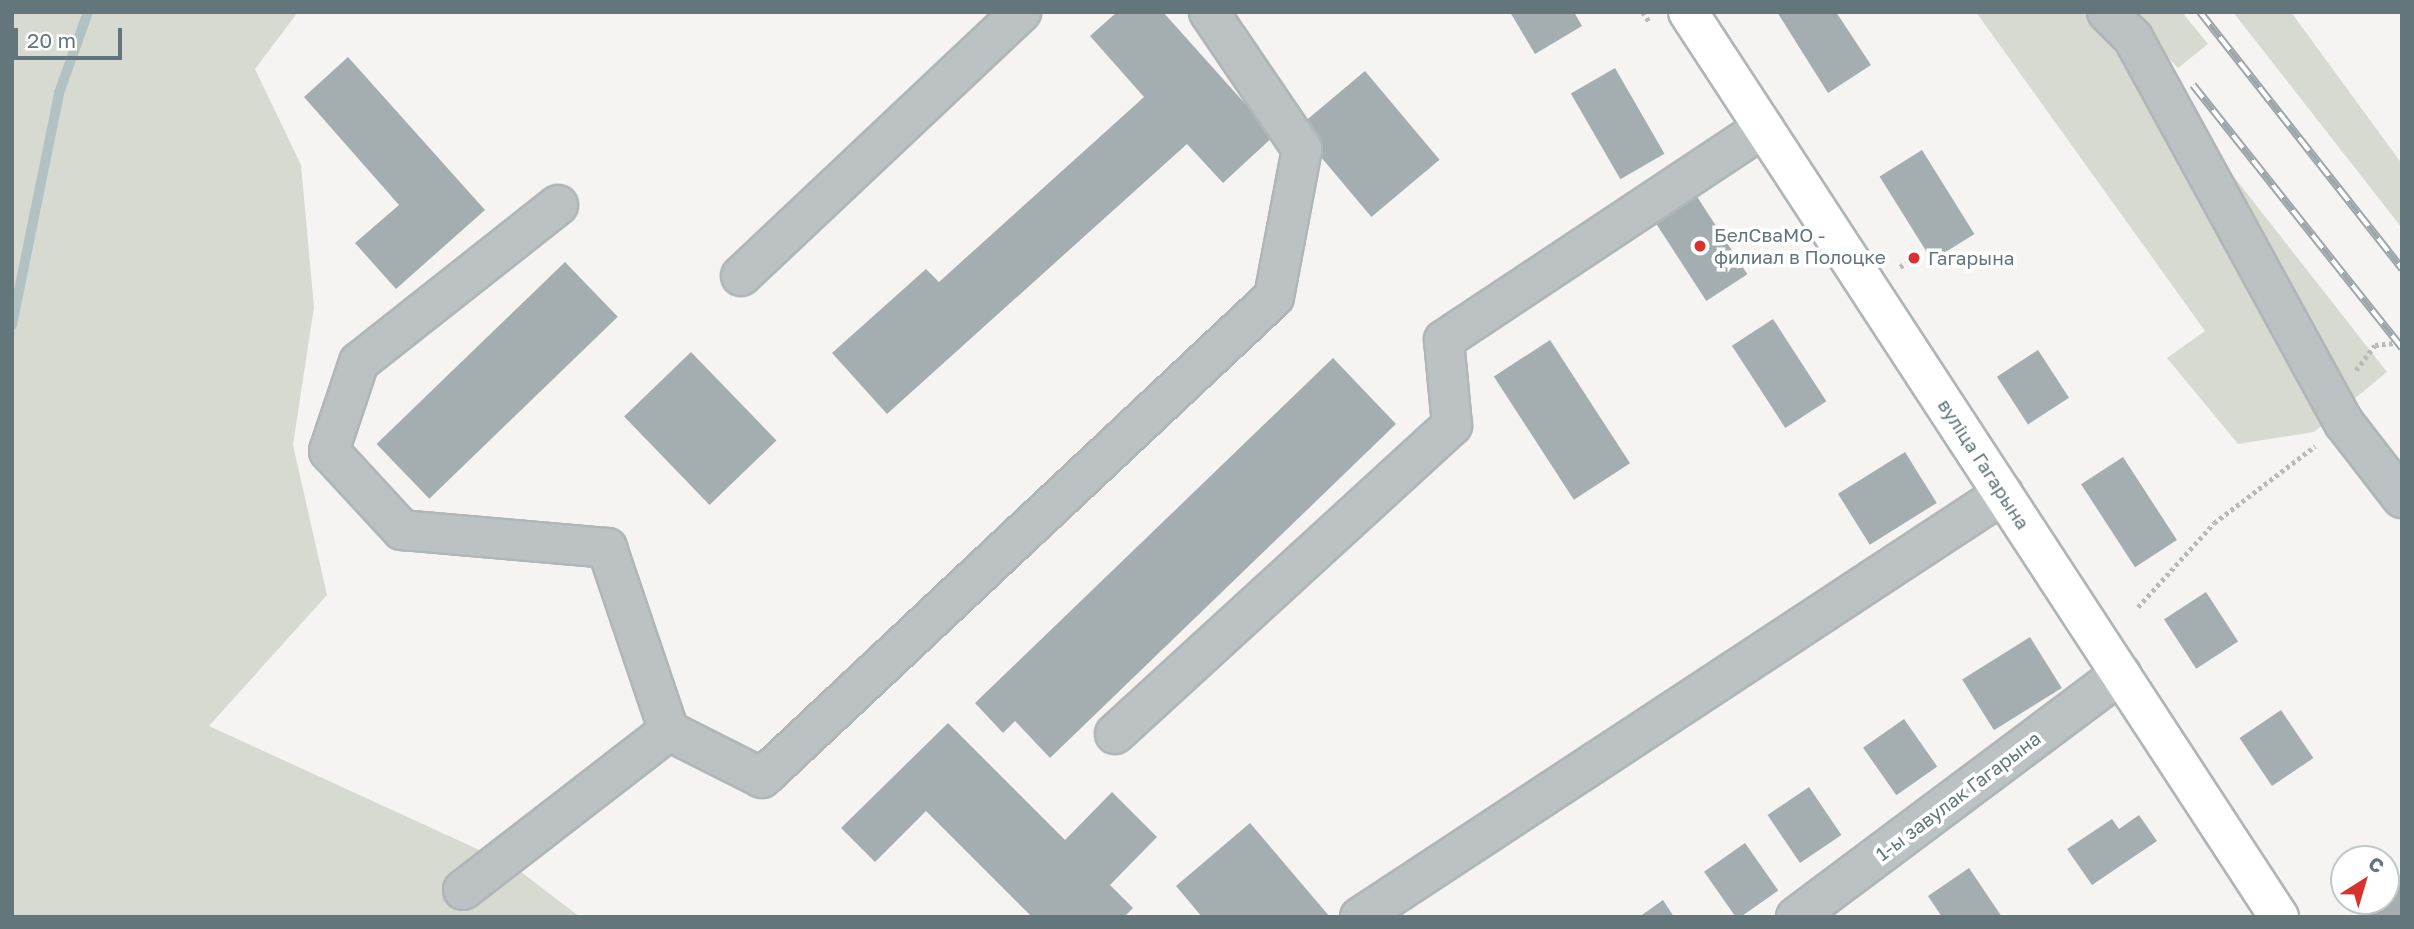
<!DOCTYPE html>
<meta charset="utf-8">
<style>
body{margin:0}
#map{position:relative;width:2414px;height:929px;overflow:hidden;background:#f5f4f2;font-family:"Golos Text",sans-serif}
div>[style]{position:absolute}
.green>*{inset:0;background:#d6dad1}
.stream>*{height:10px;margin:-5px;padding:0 5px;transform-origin:5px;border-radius:5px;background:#b2c2c3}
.building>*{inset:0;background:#a4aeb1;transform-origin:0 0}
.path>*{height:4.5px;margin-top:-2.25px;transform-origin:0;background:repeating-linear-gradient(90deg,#b6babb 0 3.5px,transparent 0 7px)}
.roads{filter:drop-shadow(2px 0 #b0b6b8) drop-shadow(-2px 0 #b0b6b8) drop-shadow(0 2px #b0b6b8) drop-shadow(0 -2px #b0b6b8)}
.minor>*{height:38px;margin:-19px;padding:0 19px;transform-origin:19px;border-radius:19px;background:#bcc2c3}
.major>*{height:38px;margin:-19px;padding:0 19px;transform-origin:19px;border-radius:19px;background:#fff}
.rail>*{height:8px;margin-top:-4px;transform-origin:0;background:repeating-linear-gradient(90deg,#fff 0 16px,#9ea6a9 0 32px);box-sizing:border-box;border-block:2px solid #9ea6a9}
.dots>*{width:19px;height:19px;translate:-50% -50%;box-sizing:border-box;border:4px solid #fff;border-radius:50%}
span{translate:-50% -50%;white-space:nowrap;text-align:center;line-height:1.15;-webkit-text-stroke:7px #fff;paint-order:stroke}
.poi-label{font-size:19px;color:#62767b}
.left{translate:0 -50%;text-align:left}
.street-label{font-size:19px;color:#62767b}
.frame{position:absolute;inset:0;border:14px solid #62767b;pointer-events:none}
.north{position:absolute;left:2330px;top:845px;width:70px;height:70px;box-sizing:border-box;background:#fff;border:2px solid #c0c8ca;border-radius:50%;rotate:37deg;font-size:19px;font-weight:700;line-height:28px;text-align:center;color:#62767b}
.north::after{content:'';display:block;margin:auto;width:24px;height:32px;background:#d8322f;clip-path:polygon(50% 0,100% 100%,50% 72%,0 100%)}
.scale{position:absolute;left:14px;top:28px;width:108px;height:32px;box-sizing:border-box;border:4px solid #62767b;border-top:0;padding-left:9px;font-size:21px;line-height:24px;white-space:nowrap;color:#62767b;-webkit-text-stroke:5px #fff;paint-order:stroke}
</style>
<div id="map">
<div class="green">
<div style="clip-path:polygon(12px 12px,298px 12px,255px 69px,301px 165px,314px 307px,293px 445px,327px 595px,209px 726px,512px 865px,580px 917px,12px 917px)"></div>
<div style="clip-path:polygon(1976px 12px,2082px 12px,2212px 149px,2387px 372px,2314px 432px,2238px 444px,2167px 358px,2205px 331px)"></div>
<div style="clip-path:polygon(2125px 12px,2182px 12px,2208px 44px,2178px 68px)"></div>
<div style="clip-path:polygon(2233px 12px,2291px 12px,2402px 164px,2402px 228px)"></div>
</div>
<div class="stream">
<div style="left:12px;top:325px;width:237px;rotate:-78.5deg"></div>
<div style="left:59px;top:93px;width:86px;rotate:-70.3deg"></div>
</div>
<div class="building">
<div style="clip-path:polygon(1117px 12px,1163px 12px,1274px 136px,1223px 183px,1187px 144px,887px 414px,832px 353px,926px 269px,939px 282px,1144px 97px,1090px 36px)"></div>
<div style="clip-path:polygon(1510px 12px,1574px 12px,1582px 26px,1535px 54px)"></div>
<div style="clip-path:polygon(1777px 12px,1836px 12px,1871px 65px,1828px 93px)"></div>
<div style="clip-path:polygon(348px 57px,485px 210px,396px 289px,355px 243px,399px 205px,304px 97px)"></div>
<div style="left:1615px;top:68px;width:99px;height:51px;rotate:60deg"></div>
<div style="left:1365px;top:71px;width:116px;height:89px;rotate:50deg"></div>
<div style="left:1922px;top:150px;width:99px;height:50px;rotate:58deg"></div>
<div style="left:1694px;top:192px;width:98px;height:49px;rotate:57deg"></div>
<div style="left:565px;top:262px;width:76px;height:262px;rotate:46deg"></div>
<div style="left:1773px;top:319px;width:98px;height:49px;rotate:57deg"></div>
<div style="left:1550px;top:340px;width:147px;height:67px;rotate:57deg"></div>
<div style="left:2038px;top:350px;width:57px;height:49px;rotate:57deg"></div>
<div style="left:691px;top:352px;width:123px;height:93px;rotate:46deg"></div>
<div style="clip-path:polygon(1333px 358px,1396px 424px,1050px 758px,1015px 721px,1003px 733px,975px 703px)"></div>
<div style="left:1905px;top:452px;width:60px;height:79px;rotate:58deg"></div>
<div style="left:2123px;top:457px;width:99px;height:50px;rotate:57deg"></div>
<div style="left:2206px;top:592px;width:59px;height:50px;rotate:57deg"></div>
<div style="left:2030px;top:637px;width:60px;height:80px;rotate:58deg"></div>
<div style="left:2281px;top:710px;width:58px;height:50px;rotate:56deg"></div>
<div style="left:1904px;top:719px;width:58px;height:50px;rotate:55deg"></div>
<div style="clip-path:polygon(948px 723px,1065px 840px,1112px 792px,1157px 837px,1110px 885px,1133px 908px,1124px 917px,1032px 917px,926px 811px,875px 862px,841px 828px)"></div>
<div style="left:1809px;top:787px;width:58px;height:50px;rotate:56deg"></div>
<div style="clip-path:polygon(2139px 815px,2157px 841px,2092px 885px,2067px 849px,2112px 819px,2119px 829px)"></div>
<div style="clip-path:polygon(1250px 823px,1330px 917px,1202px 917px,1176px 886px)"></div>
<div style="left:1745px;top:843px;width:58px;height:50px;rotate:55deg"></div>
<div style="clip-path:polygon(1969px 868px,2002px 917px,1942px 917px,1928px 896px)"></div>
<div style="clip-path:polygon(2399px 874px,2402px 917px,2368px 917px,2357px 901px,2386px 901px,2386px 882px)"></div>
<div style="clip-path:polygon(1663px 900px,1674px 917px,1639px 917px)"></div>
</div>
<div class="path">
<div style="left:1643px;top:12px;width:13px;rotate:58deg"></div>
<div style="left:1900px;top:267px;width:17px;rotate:-33deg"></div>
<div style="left:2356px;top:370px;width:31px;rotate:-53deg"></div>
<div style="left:2375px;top:345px;width:27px;rotate:-6deg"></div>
<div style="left:2138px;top:607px;width:113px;rotate:-47.9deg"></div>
<div style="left:2214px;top:523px;width:127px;rotate:-37.3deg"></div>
</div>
<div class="roads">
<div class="minor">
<div style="left:2107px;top:12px;width:37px;rotate:45deg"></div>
<div style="left:2133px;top:38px;width:439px;rotate:61.3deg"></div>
<div style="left:2344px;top:423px;width:95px;rotate:52.3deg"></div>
<div style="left:558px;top:205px;width:253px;rotate:141.7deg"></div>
<div style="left:359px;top:362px;width:94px;rotate:108.6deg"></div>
<div style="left:329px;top:451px;width:108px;rotate:47.3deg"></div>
<div style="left:402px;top:530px;width:206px;rotate:5deg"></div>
<div style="left:607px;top:548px;width:193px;rotate:71.3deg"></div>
<div style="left:741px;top:276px;width:385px;rotate:-43.3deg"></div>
<div style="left:1115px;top:734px;width:457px;rotate:-42.5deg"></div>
<div style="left:1452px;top:425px;width:85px;rotate:-95.4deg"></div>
<div style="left:1444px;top:340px;width:384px;rotate:-33.6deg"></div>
<div style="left:463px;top:890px;width:260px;rotate:-37.7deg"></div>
<div style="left:669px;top:731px;width:104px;rotate:26.8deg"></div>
<div style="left:762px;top:778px;width:702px;rotate:-43.21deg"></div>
<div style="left:1274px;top:297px;width:151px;rotate:-79.3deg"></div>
<div style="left:1302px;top:149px;width:166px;rotate:-124.2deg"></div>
<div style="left:1360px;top:917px;width:770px;rotate:-33.34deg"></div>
<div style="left:1796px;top:917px;width:406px;rotate:-36.8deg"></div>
</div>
<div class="major">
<div style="left:1688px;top:12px;width:1081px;rotate:56.85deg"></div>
</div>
</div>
<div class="rail">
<div style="left:2200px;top:12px;width:327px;rotate:51.8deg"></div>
<div style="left:2193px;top:85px;width:336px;rotate:51.5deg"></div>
</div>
<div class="dots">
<div style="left:1700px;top:246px;background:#d8322f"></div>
<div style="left:1914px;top:258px;background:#d8322f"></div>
</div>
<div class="poi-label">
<span class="left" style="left:1714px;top:246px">БелСваМО -<br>филиал в Полоцке</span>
<span class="left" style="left:1928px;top:258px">Гагарына</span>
</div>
<div class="street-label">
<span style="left:1984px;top:464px;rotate:57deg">вуліца Гагарына</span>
<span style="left:1958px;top:796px;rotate:-37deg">1-ы завулак Гагарына</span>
</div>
<div class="frame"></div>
<div class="north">С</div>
<div class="scale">20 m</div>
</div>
